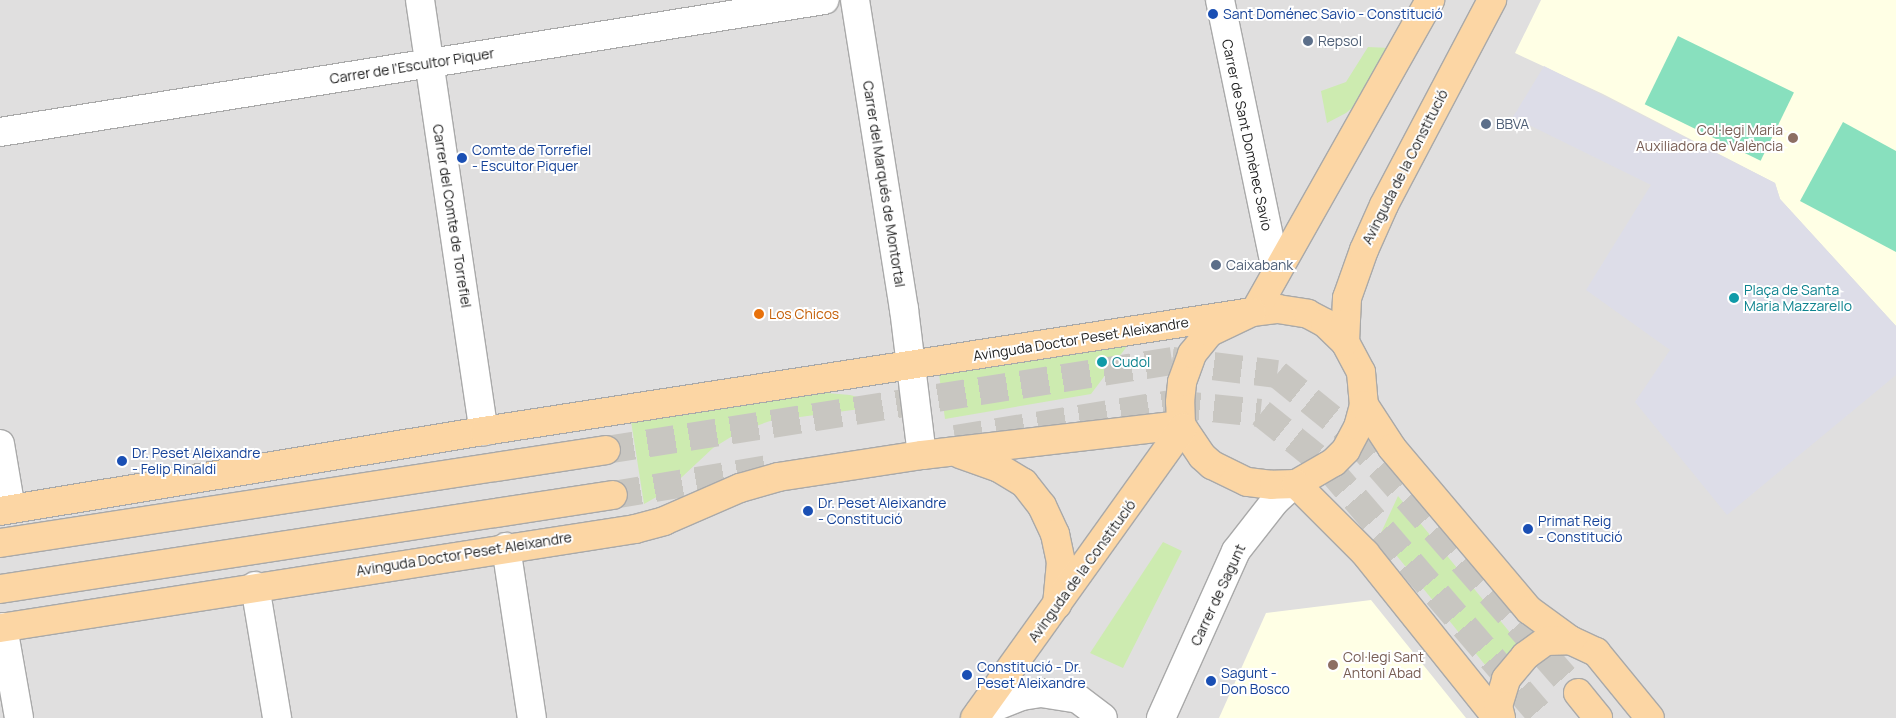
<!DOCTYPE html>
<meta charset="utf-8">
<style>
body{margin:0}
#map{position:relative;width:1896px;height:718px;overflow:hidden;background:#f2efe9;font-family:Manrope,sans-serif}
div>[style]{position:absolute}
.residential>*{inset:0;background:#e0dfdf;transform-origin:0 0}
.education>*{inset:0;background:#ffffe5}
.grass>*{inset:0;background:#cdebb0}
.pitch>*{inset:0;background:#88e0be;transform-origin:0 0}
.plaza>*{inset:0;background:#dddde8}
.major-tunnel>*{height:28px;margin-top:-14px;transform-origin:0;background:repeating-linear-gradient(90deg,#c8c6c1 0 28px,transparent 0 42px)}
.roads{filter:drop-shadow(1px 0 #a9a9a9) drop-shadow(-1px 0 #a9a9a9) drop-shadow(0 1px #a9a9a9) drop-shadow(0 -1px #a9a9a9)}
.minor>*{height:28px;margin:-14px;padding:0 14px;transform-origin:14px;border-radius:14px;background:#fff}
.major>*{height:28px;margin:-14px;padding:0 14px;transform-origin:14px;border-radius:14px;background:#fcd6a4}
.dots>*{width:14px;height:14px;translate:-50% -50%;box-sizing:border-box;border:2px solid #fff;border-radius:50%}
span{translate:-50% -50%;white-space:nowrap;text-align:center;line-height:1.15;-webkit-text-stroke:4px #fff;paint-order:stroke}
.transit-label{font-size:14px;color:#164399}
.left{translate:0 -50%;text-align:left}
.service-label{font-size:14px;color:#4e5e75}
.street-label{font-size:14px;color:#222}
.education-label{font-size:14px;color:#785e54}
.right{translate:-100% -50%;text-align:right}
.culture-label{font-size:14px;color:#0d838f}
.food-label{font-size:14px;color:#c56008}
</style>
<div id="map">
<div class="residential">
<div style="left:0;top:0;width:1896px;height:718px"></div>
</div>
<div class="education">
<div style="clip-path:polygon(1541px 0,1896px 0,1896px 326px,1780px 199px,1775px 183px,1603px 94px,1515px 53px)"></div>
<div style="clip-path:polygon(1371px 600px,1466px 718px,1219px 718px,1266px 613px)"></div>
</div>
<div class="grass">
<div style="clip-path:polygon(1368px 47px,1390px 48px,1358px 103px,1346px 113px,1327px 123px,1321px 91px,1346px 82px)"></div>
<div style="clip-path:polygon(1131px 341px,1091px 394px,945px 419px,939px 374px)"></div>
<div style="clip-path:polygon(815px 392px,850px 395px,865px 399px,867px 403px,860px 409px,770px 421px,739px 432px,713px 448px,667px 491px,644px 504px,631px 421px)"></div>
<div style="clip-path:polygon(1398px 496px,1521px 646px,1501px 663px,1497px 674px,1494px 676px,1380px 535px)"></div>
<div style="clip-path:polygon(1163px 542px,1182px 551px,1123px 668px,1090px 653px)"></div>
</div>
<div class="pitch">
<div style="left:1678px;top:36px;width:129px;height:76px;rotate:26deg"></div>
<div style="clip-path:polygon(1843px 122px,1896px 151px,1896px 252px,1800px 201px)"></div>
</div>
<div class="plaza">
<div style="clip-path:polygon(1544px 66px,1775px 183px,1780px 199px,1896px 326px,1896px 375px,1727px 515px,1635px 402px,1670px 350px,1586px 290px,1651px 185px,1513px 117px)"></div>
</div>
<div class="major-tunnel">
<div style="left:955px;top:439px;width:220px;rotate:-9.2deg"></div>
<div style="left:1172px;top:404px;width:89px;rotate:5.8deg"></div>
<div style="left:1261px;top:413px;width:86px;rotate:38.9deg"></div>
<div style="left:1328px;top:467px;width:330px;rotate:49.4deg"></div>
<div style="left:606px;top:450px;width:573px;rotate:-8.94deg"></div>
<div style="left:1172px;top:361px;width:106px;rotate:7.1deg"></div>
<div style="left:1277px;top:374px;width:97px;rotate:39.1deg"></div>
<div style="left:1352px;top:435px;width:343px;rotate:48.8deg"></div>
<div style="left:613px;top:495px;width:163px;rotate:-9.5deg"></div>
</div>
<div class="roads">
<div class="minor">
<div style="left:420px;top:0;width:436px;rotate:81.6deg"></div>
<div style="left:855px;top:0;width:313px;rotate:81deg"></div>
<div style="left:904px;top:309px;width:147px;rotate:83deg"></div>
<div style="left:1220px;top:0;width:276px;rotate:78.3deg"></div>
<div style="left:0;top:132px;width:835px;rotate:-9.1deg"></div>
<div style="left:0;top:444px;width:66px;rotate:80.4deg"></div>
<div style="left:506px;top:547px;width:173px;rotate:81.4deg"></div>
<div style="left:255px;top:586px;width:134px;rotate:80.5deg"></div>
<div style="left:3px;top:627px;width:92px;rotate:80deg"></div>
<div style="left:979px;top:713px;width:46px;rotate:-21.6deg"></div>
<div style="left:1022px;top:696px;width:19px;rotate:-9deg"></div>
<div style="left:1041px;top:693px;width:37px;rotate:9deg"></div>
<div style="left:1078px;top:699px;width:31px;rotate:37deg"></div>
<div style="left:1161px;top:718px;width:183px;rotate:-65.8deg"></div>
<div style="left:1236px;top:551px;width:63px;rotate:-52deg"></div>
<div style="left:1275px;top:501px;width:24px;rotate:-42deg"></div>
</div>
<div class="major">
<div style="left:1278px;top:309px;width:30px;rotate:9deg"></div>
<div style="left:1308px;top:314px;width:19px;rotate:28deg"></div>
<div style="left:1325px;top:323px;width:28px;rotate:44deg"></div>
<div style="left:1345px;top:342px;width:34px;rotate:62deg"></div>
<div style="left:1361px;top:372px;width:33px;rotate:85deg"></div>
<div style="left:1364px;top:405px;width:23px;rotate:105deg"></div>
<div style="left:1358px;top:427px;width:26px;rotate:118deg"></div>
<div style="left:1346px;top:450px;width:17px;rotate:135deg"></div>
<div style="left:1334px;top:462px;width:44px;rotate:149.9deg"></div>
<div style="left:1296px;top:484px;width:24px;rotate:178deg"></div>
<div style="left:1272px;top:485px;width:25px;rotate:-173deg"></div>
<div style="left:1247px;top:482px;width:39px;rotate:-154deg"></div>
<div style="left:1212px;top:465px;width:13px;rotate:-138deg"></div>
<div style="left:1202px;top:456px;width:37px;rotate:-124deg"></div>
<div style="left:1181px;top:425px;width:23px;rotate:-92deg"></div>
<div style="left:1180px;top:402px;width:20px;rotate:-84deg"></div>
<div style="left:1182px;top:382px;width:30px;rotate:-70deg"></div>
<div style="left:1192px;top:354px;width:28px;rotate:-51deg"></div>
<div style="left:1210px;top:332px;width:47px;rotate:-25.5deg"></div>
<div style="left:1252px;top:312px;width:26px;rotate:-7deg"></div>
<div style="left:1255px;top:311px;width:357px;rotate:-60.6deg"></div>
<div style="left:1345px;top:342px;width:44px;rotate:-87.4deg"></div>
<div style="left:1347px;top:298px;width:51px;rotate:-70.5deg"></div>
<div style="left:1364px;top:250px;width:49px;rotate:-66deg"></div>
<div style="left:1384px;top:205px;width:232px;rotate:-62.2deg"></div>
<div style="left:1364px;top:405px;width:51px;rotate:56.9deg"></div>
<div style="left:1392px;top:448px;width:212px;rotate:49.8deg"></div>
<div style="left:1529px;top:610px;width:51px;rotate:36.2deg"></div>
<div style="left:1570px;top:640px;width:29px;rotate:25deg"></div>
<div style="left:1596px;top:652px;width:85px;rotate:50.7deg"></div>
<div style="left:960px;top:454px;width:41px;rotate:19.7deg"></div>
<div style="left:999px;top:468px;width:29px;rotate:31deg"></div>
<div style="left:1024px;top:483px;width:29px;rotate:52deg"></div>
<div style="left:1042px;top:506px;width:31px;rotate:65deg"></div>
<div style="left:1055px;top:534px;width:29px;rotate:78deg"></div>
<div style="left:1061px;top:562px;width:43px;rotate:95.3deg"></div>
<div style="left:1296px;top:484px;width:98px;rotate:45deg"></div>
<div style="left:1365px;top:553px;width:211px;rotate:51.3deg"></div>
<div style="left:0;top:511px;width:491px;rotate:-9.4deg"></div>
<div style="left:484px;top:431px;width:777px;rotate:-8.81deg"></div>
<div style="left:0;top:543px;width:613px;rotate:-8.72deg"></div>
<div style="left:0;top:589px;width:620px;rotate:-8.72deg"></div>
<div style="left:0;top:628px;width:643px;rotate:-8.86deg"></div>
<div style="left:635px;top:529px;width:30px;rotate:-15deg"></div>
<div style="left:664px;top:521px;width:83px;rotate:-23.5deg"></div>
<div style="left:740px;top:488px;width:40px;rotate:-16deg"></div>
<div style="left:778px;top:477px;width:146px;rotate:-8.7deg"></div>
<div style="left:922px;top:455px;width:261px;rotate:-6.6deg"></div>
<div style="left:1578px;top:693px;width:32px;rotate:51deg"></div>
<div style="left:975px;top:718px;width:357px;rotate:-54.4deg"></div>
<div style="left:1501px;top:718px;width:12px;rotate:-104deg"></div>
<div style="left:1498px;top:706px;width:28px;rotate:-73deg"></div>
<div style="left:1506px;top:679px;width:30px;rotate:-50deg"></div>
<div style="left:1525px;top:656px;width:26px;rotate:-36deg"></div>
<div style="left:1546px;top:641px;width:24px;rotate:-2deg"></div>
</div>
</div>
<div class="dots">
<div style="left:1213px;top:14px;background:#1a4fb4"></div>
<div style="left:1308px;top:41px;background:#5c6f8a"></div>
<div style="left:1486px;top:124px;background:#5c6f8a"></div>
<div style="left:1793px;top:138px;background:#8d6e63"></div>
<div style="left:462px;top:158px;background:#1a4fb4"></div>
<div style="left:1216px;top:265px;background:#5c6f8a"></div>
<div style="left:1734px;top:298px;background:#0f9aa8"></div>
<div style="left:759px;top:314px;background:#e8710a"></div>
<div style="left:1102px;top:362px;background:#0f9aa8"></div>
<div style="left:122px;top:461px;background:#1a4fb4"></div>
<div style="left:808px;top:511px;background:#1a4fb4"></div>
<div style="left:1528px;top:529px;background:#1a4fb4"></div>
<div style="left:1333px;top:665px;background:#8d6e63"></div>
<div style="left:967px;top:675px;background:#1a4fb4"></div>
<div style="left:1211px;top:681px;background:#1a4fb4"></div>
</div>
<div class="transit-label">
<span class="left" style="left:1223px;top:14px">Sant Doménec Savio - Constitució</span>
<span class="left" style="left:472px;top:158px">Comte de Torrefiel<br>- Escultor Piquer</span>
<span class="left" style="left:132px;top:461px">Dr. Peset Aleixandre<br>- Felip Rinaldi</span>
<span class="left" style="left:818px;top:511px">Dr. Peset Aleixandre<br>- Constitució</span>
<span class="left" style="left:1538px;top:529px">Primat Reig<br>- Constitució</span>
<span class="left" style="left:977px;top:675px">Constitució - Dr.<br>Peset Aleixandre</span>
<span class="left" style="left:1221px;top:681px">Sagunt -<br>Don Bosco</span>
</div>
<div class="service-label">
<span class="left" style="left:1318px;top:41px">Repsol</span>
<span class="left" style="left:1496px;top:124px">BBVA</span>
<span class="left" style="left:1226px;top:265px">Caixabank</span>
</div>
<div class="street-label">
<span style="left:412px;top:66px;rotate:-9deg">Carrer de l'Escultor Piquer</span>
<span style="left:1247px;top:135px;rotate:78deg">Carrer de Sant Domènec Savio</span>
<span style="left:1405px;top:167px;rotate:-63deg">Avinguda de la Constitució</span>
<span style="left:884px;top:184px;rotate:81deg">Carrer del Marqués de Montortal</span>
<span style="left:452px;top:216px;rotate:81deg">Carrer del Comte de Torrefiel</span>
<span style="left:1081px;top:339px;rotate:-9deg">Avinguda Doctor Peset Aleixandre</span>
<span style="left:464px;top:554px;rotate:-9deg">Avinguda Doctor Peset Aleixandre</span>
<span style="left:1082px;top:571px;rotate:-54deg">Avinguda de la Constitució</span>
<span style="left:1218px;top:595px;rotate:-65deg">Carrer de Sagunt</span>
</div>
<div class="education-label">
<span class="right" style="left:1783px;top:138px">Col·legi Maria<br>Auxiliadora de València</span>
<span class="left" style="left:1343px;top:665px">Col·legi Sant<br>Antoni Abad</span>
</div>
<div class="culture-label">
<span class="left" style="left:1744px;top:298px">Plaça de Santa<br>Maria Mazzarello</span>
<span class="left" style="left:1112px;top:362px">Cudol</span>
</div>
<div class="food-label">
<span class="left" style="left:769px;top:314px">Los Chicos</span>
</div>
</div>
